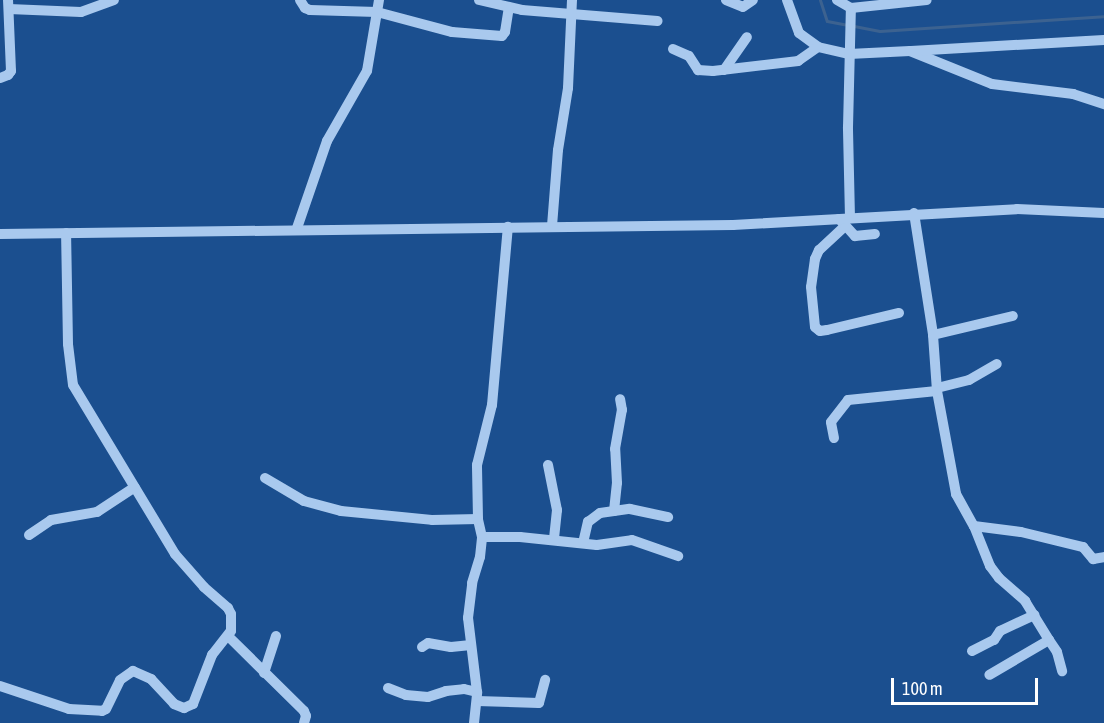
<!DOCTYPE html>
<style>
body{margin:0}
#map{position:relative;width:1104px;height:723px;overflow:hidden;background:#1b4f8f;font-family:"Asap Condensed",sans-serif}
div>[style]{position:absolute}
.stream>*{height:3px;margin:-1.5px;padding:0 1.5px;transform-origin:1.5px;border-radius:1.5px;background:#3c6290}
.minor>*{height:10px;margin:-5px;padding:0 5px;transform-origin:5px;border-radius:5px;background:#a9c9ee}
span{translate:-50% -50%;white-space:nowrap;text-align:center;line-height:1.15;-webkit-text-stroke:5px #1b4f8f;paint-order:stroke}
.scale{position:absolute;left:891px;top:678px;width:147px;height:27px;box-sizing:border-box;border:3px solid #fff;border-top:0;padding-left:8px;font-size:18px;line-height:21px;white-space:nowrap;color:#fff;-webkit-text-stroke:4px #1b4f8f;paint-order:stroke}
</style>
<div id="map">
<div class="stream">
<div style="left:820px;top:0;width:22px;rotate:72deg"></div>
<div style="left:827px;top:21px;width:20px;rotate:11deg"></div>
<div style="left:854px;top:26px;width:26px;rotate:11deg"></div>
<div style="left:880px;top:31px;width:225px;rotate:-3.8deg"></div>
</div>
<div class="minor">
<div style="left:300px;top:0;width:9px;rotate:58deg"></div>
<div style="left:305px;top:8px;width:5px;rotate:22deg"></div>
<div style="left:310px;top:10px;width:67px;rotate:1.7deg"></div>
<div style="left:377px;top:12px;width:78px;rotate:14.9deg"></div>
<div style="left:452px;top:32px;width:50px;rotate:4.6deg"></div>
<div style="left:502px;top:36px;width:5px;rotate:-53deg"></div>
<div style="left:505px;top:32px;width:25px;rotate:-81deg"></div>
<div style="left:479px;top:0;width:44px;rotate:13.1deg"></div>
<div style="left:522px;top:10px;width:136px;rotate:4.6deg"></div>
<div style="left:726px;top:0;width:18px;rotate:22deg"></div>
<div style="left:743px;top:7px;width:12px;rotate:-35deg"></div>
<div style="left:787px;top:0;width:35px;rotate:70deg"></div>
<div style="left:799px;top:33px;width:24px;rotate:36deg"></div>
<div style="left:818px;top:47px;width:32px;rotate:13deg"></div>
<div style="left:849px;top:54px;width:61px;rotate:-2.8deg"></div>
<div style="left:910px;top:51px;width:88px;rotate:21.9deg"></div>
<div style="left:992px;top:84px;width:82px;rotate:7deg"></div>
<div style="left:1073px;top:94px;width:33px;rotate:18deg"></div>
<div style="left:837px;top:0;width:16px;rotate:30deg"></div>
<div style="left:851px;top:8px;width:76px;rotate:-6deg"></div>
<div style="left:9px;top:9px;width:72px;rotate:2.4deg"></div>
<div style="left:81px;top:12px;width:35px;rotate:-20deg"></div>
<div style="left:673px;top:49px;width:17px;rotate:24deg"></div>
<div style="left:689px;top:56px;width:17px;rotate:57deg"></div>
<div style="left:698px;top:70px;width:15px;rotate:4deg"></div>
<div style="left:713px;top:71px;width:86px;rotate:-6.7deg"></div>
<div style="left:798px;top:61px;width:24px;rotate:-35deg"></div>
<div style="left:911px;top:51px;width:193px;rotate:-3.3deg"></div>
<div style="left:724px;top:70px;width:40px;rotate:-55.1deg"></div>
<div style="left:0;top:78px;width:9px;rotate:-21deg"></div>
<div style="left:8px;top:75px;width:5px;rotate:-53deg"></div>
<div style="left:11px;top:71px;width:71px;rotate:-92.4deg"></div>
<div style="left:914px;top:213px;width:123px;rotate:81.1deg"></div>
<div style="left:933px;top:335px;width:56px;rotate:85.9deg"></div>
<div style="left:937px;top:391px;width:105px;rotate:79.5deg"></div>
<div style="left:956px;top:494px;width:37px;rotate:61deg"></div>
<div style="left:974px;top:526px;width:43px;rotate:68.2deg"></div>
<div style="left:990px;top:566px;width:15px;rotate:53deg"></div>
<div style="left:999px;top:578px;width:35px;rotate:41deg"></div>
<div style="left:1025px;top:601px;width:46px;rotate:58.4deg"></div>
<div style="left:1049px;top:640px;width:69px;rotate:149.7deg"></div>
<div style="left:850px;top:218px;width:91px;rotate:-91.3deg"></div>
<div style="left:848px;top:127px;width:119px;rotate:-88.6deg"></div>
<div style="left:839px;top:219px;width:8px;rotate:45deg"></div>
<div style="left:845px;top:225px;width:2px;rotate:117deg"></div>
<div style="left:844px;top:227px;width:34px;rotate:137deg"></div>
<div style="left:819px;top:250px;width:10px;rotate:114deg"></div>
<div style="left:815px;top:259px;width:28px;rotate:98deg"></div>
<div style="left:811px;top:287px;width:40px;rotate:84.3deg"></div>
<div style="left:815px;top:327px;width:6px;rotate:39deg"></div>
<div style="left:820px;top:331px;width:7px;rotate:-8deg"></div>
<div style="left:827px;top:330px;width:74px;rotate:-13.3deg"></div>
<div style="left:845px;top:225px;width:15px;rotate:48deg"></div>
<div style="left:855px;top:236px;width:20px;rotate:-6deg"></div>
<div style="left:552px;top:226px;width:76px;rotate:-85.5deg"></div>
<div style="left:558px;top:150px;width:63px;rotate:-80.8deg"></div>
<div style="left:568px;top:88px;width:88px;rotate:-87.4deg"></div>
<div style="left:297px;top:228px;width:92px;rotate:-71deg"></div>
<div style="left:327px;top:141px;width:81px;rotate:-60.3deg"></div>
<div style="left:367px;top:71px;width:72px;rotate:-80.4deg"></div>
<div style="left:0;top:234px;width:733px;rotate:-0.7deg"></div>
<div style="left:733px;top:225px;width:284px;rotate:-3.2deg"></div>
<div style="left:1017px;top:209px;width:87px;rotate:2.6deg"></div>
<div style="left:933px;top:335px;width:82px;rotate:-13.4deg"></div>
<div style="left:937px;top:388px;width:33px;rotate:-14deg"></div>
<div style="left:969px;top:380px;width:32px;rotate:-30deg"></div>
<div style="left:834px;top:438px;width:16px;rotate:-101deg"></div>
<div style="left:831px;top:422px;width:28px;rotate:-52deg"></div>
<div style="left:848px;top:400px;width:89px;rotate:-5.8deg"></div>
<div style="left:548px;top:465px;width:46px;rotate:78.7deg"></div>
<div style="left:557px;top:510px;width:30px;rotate:96deg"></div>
<div style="left:265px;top:478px;width:45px;rotate:30.5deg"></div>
<div style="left:304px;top:501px;width:38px;rotate:15deg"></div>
<div style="left:341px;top:511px;width:91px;rotate:5.6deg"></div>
<div style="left:432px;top:520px;width:46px;rotate:-1.2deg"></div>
<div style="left:614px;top:511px;width:28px;rotate:-84deg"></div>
<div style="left:617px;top:483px;width:34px;rotate:-93deg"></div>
<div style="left:615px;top:449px;width:40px;rotate:-80deg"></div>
<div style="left:622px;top:410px;width:11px;rotate:-100deg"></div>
<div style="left:974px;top:526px;width:47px;rotate:7.3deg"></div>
<div style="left:1021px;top:532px;width:64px;rotate:13.6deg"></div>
<div style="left:1083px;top:547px;width:16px;rotate:50deg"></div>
<div style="left:1093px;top:559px;width:11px;rotate:-10deg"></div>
<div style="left:29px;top:535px;width:27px;rotate:-34deg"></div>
<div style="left:51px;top:520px;width:47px;rotate:-9.9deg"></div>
<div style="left:97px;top:512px;width:45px;rotate:-33.3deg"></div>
<div style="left:482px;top:537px;width:38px"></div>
<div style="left:520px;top:537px;width:77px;rotate:5.9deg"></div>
<div style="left:597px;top:545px;width:35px;rotate:-8deg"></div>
<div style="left:632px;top:540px;width:49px;rotate:19.2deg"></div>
<div style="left:583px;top:543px;width:22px;rotate:-77deg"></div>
<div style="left:588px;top:522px;width:15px;rotate:-37deg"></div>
<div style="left:600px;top:513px;width:30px;rotate:-8deg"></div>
<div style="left:630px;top:509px;width:39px;rotate:12deg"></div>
<div style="left:229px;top:637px;width:105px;rotate:44.6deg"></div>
<div style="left:304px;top:711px;width:5px;rotate:68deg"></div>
<div style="left:306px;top:716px;width:7px;rotate:106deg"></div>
<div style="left:1049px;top:640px;width:14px;rotate:56deg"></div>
<div style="left:1057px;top:652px;width:20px;rotate:75deg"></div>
<div style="left:422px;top:647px;width:7px;rotate:-34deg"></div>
<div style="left:428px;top:643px;width:23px;rotate:10deg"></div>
<div style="left:451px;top:647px;width:20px;rotate:-6deg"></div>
<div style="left:972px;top:651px;width:25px;rotate:-27deg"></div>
<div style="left:994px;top:640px;width:11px;rotate:-56deg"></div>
<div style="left:1000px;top:631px;width:38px;rotate:-25deg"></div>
<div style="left:264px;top:673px;width:39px;rotate:-72deg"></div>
<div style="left:0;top:686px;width:73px;rotate:18.4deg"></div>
<div style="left:69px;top:709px;width:33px;rotate:3deg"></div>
<div style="left:102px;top:711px;width:4px;rotate:-27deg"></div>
<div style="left:106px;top:709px;width:32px;rotate:-64deg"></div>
<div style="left:120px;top:680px;width:16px;rotate:-35deg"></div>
<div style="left:133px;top:671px;width:20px;rotate:24deg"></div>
<div style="left:151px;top:679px;width:34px;rotate:47deg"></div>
<div style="left:174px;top:704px;width:11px;rotate:22deg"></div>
<div style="left:184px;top:708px;width:10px;rotate:-24deg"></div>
<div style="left:193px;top:704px;width:53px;rotate:-68.8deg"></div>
<div style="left:212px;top:655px;width:31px;rotate:-52deg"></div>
<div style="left:231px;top:631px;width:17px;rotate:-90deg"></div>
<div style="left:231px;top:614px;width:7px;rotate:-117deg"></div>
<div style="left:228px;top:608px;width:32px;rotate:-139deg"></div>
<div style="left:204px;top:587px;width:44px;rotate:-131.3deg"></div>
<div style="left:175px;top:554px;width:197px;rotate:-121.1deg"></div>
<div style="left:73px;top:385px;width:41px;rotate:-97deg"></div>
<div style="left:68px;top:344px;width:111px;rotate:-91deg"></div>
<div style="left:388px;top:688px;width:19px;rotate:21deg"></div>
<div style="left:406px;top:695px;width:22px;rotate:5deg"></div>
<div style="left:428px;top:697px;width:19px;rotate:-18deg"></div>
<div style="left:446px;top:691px;width:18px;rotate:-6deg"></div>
<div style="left:464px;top:689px;width:13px;rotate:13deg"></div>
<div style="left:477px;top:701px;width:62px;rotate:1.8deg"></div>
<div style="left:539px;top:703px;width:24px;rotate:-75deg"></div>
<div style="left:474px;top:723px;width:31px;rotate:-84deg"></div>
<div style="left:477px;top:692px;width:75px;rotate:-96.9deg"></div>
<div style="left:468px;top:618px;width:35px;rotate:-83deg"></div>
<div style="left:472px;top:583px;width:27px;rotate:-73deg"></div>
<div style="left:480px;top:557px;width:20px;rotate:-84deg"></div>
<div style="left:482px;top:537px;width:18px;rotate:-103deg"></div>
<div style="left:478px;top:519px;width:54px;rotate:-91.1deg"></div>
<div style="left:477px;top:465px;width:62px;rotate:-76deg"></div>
<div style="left:492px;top:405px;width:179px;rotate:-84.9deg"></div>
</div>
<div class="scale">100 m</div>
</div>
